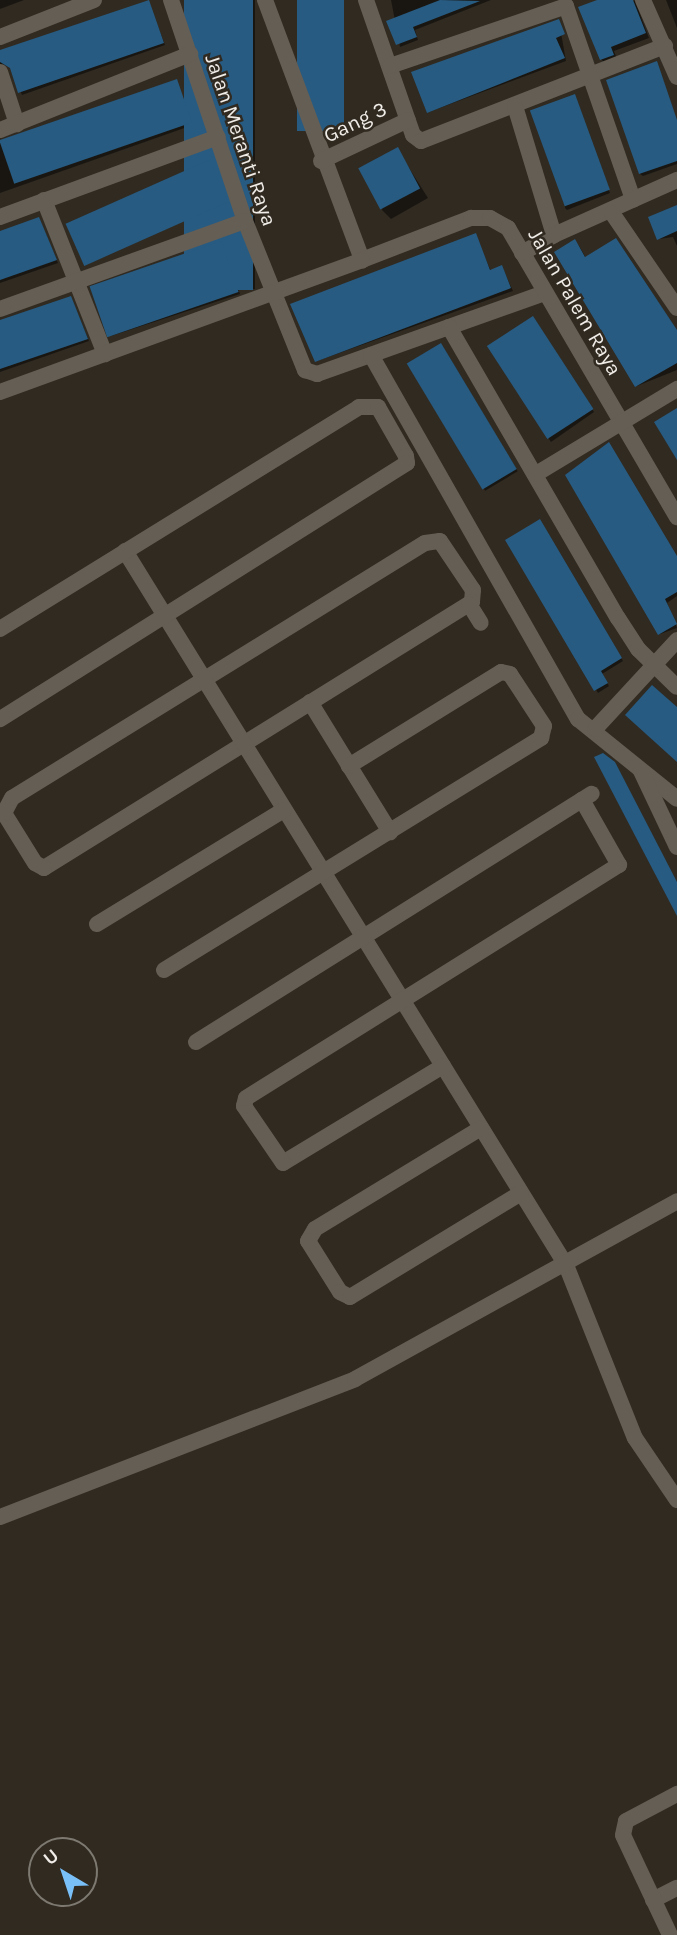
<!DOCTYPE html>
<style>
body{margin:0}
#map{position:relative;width:677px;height:1935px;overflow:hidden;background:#302a21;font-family:Karla,sans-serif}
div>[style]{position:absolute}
.shadow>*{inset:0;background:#0007;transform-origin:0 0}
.building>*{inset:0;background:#275b82;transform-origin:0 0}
.street>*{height:16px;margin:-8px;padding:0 8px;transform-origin:8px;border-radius:8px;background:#655e54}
span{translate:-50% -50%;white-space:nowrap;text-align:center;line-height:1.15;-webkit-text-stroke:5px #302a21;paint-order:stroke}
.street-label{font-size:21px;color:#f0ece7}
.north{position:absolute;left:28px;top:1837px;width:70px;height:70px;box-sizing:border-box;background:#302a21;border:2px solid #7d7870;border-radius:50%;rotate:321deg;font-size:19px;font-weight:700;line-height:28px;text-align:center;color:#f0ece7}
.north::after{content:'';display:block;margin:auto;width:24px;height:32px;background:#79bff8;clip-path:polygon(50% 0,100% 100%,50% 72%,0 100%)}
</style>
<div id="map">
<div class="shadow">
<div style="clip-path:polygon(0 0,24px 0,0 9px)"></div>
<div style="left:184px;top:0;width:71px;height:289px"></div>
<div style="left:298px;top:0;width:45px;height:130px"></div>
<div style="clip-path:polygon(391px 0,491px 0,415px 30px,418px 40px,400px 47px)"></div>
<div style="clip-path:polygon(614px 0,635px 1px,649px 38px,614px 51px,617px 59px,606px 64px,601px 59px)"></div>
<div style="clip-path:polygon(666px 0,677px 0,677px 28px)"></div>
<div style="clip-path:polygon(148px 1px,165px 45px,22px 95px,10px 66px,0 64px,0 53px)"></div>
<div style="clip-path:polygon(559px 21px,566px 61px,429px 112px)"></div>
<div style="clip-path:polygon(178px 84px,193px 125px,0 193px,0 143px)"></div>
<div style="clip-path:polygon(575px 96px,610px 193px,567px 210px,565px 208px)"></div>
<div style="clip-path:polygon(677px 124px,677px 164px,643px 176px,640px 174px)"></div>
<div style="clip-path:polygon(397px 149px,428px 198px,391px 219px,382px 210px)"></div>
<div style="clip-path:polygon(211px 165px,229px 204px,78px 253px)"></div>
<div style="clip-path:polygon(677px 207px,677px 246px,673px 237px,659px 239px)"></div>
<div style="clip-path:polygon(39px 219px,58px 263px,0 283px,0 233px)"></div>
<div style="clip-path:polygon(475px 235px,491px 271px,502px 267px,513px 291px,317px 361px,292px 305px)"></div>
<div style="clip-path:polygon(221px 243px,240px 294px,111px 336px)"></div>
<div style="clip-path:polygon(578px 244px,586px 258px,677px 333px,677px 370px,637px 386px)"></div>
<div style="clip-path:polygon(70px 298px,89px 341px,0 372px,0 321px)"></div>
<div style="clip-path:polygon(535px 320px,594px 412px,551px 442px,549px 439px)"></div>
<div style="left:443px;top:347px;width:145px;height:38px;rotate:59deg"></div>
<div style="clip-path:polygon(567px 475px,677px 558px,677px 596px,667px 603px,677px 628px,660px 634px)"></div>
<div style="clip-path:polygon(542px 524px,623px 661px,602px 674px,609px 686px,598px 693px,508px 540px)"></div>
</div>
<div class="building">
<div style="clip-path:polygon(149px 0,164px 43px,18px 93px,10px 68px,0 62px,0 50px)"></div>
<div style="left:184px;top:0;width:69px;height:290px"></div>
<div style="left:297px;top:0;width:47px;height:131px"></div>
<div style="clip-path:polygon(440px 0,480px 1px,413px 27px,417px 37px,396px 45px,386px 21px)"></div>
<div style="clip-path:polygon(597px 0,633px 0,646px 33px,611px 47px,614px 55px,600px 60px,578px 7px)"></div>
<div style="clip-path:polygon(559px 19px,565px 34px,556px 38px,565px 58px,427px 113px,411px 72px)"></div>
<div style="clip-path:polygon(657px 61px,677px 120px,677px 161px,639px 174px,606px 80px)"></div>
<div style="left:177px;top:79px;width:46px;height:188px;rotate:71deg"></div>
<div style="left:575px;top:94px;width:102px;height:48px;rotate:70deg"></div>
<div style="left:398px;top:147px;width:47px;height:45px;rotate:62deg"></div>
<div style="left:209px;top:160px;width:46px;height:157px;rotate:66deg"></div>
<div style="clip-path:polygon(677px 205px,677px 231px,657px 240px,648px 217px)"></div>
<div style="clip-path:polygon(39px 217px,57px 260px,0 280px,0 231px)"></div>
<div style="clip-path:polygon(476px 233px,490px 270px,502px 265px,511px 288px,315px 362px,290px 304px)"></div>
<div style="clip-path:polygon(616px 238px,677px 330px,677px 363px,635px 387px,554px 252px,575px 239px,585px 257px)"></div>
<div style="left:221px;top:241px;width:54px;height:139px;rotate:71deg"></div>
<div style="clip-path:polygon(71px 296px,88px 339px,0 369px,0 320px)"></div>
<div style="left:533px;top:316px;width:111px;height:55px;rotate:57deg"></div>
<div style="left:441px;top:343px;width:147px;height:40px;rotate:59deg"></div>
<div style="clip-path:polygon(677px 408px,677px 460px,654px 422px)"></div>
<div style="clip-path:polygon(609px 442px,677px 556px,677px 592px,665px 599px,677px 624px,658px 635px,565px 475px)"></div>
<div style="clip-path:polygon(540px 519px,622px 658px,601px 671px,608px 683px,594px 691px,505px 540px)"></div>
<div style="clip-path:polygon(652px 685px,677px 707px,677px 762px,625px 715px)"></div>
<div style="clip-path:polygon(603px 753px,615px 762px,677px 882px,677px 916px,594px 757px)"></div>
</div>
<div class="street">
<div style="left:171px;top:0;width:233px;rotate:71.5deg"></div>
<div style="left:245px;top:221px;width:161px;rotate:68.1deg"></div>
<div style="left:305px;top:370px;width:13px;rotate:18deg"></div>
<div style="left:317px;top:374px;width:241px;rotate:-19.6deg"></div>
<div style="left:265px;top:0;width:278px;rotate:69.5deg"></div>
<div style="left:362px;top:260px;width:117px;rotate:-21.1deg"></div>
<div style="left:471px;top:218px;width:19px"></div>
<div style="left:490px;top:218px;width:21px;rotate:29deg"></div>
<div style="left:508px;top:228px;width:335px;rotate:59.7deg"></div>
<div style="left:366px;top:0;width:143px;rotate:70.8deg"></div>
<div style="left:413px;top:135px;width:10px;rotate:37deg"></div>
<div style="left:421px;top:141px;width:262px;rotate:-21.3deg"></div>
<div style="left:643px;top:0;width:84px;rotate:66.2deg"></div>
<div style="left:0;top:37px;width:101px;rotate:-21.5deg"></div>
<div style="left:390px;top:66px;width:186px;rotate:-18.8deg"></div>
<div style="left:566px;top:6px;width:205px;rotate:70.9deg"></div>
<div style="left:0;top:72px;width:55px;rotate:71.9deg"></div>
<div style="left:515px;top:106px;width:135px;rotate:73.2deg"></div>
<div style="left:554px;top:235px;width:135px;rotate:-24.1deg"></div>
<div style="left:0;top:130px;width:205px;rotate:-21.8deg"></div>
<div style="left:321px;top:161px;width:96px;rotate:-25.2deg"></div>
<div style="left:44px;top:200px;width:166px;rotate:68.4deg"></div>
<div style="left:612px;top:213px;width:115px;rotate:55.6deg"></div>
<div style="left:0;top:217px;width:232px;rotate:-20.2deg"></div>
<div style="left:522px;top:253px;width:37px;rotate:-29deg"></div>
<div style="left:0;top:309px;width:260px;rotate:-19.8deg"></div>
<div style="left:449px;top:327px;width:337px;rotate:59.9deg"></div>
<div style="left:618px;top:618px;width:37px;rotate:57deg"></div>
<div style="left:638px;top:649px;width:54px;rotate:44.3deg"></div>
<div style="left:371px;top:355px;width:419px;rotate:60.4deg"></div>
<div style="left:578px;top:719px;width:127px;rotate:38.9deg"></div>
<div style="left:0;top:392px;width:385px;rotate:-20deg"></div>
<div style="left:536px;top:474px;width:165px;rotate:-31.1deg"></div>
<div style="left:440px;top:541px;width:59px;rotate:56deg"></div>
<div style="left:473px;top:590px;width:12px;rotate:95deg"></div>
<div style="left:472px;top:602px;width:504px;rotate:148.14deg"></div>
<div style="left:44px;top:868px;width:10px;rotate:-151deg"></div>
<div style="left:35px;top:863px;width:59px;rotate:-121.8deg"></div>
<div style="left:4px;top:813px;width:17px;rotate:-62deg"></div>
<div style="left:12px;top:798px;width:485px;rotate:-31.7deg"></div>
<div style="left:425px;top:543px;width:15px;rotate:-8deg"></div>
<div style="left:125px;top:551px;width:839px;rotate:58.3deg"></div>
<div style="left:566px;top:1265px;width:186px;rotate:68.3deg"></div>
<div style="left:635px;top:1438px;width:75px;rotate:55.9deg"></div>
<div style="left:469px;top:604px;width:22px;rotate:58deg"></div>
<div style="left:0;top:629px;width:422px;rotate:-31.7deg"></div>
<div style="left:359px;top:407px;width:19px"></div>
<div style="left:378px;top:407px;width:56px;rotate:60.3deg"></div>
<div style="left:406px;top:456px;width:7px;rotate:82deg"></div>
<div style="left:407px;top:463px;width:481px;rotate:147.8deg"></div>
<div style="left:310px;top:702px;width:153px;rotate:58.4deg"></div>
<div style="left:595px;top:729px;width:121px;rotate:-47.3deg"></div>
<div style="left:641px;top:771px;width:84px;rotate:64.7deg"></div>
<div style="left:97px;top:924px;width:219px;rotate:-31.4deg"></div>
<div style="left:164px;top:970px;width:443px;rotate:-31.6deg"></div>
<div style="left:541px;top:738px;width:12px;rotate:-76deg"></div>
<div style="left:544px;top:726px;width:62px;rotate:-123.2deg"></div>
<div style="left:510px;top:674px;width:9px;rotate:-167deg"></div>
<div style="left:501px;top:672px;width:179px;rotate:148.3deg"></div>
<div style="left:196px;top:1042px;width:467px;rotate:-32.1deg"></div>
<div style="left:443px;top:1066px;width:187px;rotate:148.8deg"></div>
<div style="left:283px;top:1163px;width:69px;rotate:-124.4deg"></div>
<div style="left:244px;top:1106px;width:8px;rotate:-76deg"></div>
<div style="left:246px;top:1098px;width:440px;rotate:-32deg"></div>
<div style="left:619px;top:865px;width:75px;rotate:-119.6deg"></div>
<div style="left:481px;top:1128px;width:194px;rotate:148.7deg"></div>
<div style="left:315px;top:1229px;width:14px;rotate:120deg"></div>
<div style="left:308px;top:1241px;width:60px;rotate:57.9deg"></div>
<div style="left:340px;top:1292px;width:11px;rotate:27deg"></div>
<div style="left:350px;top:1297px;width:200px;rotate:-31.3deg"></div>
<div style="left:0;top:1517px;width:381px;rotate:-21.2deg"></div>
<div style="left:355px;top:1379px;width:368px;rotate:-28.9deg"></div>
<div style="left:653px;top:1900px;width:27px;rotate:-27deg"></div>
<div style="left:670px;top:1935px;width:110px;rotate:-115.2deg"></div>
<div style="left:623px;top:1835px;width:14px;rotate:-78deg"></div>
<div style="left:626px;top:1821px;width:58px;rotate:-27.9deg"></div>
</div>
<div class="street-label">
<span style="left:355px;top:122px;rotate:-26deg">Gang 3</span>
<span style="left:241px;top:140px;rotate:71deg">Jalan Meranti Raya</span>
<span style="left:575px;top:302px;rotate:60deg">Jalan Palem Raya</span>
</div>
<div class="north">U</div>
</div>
